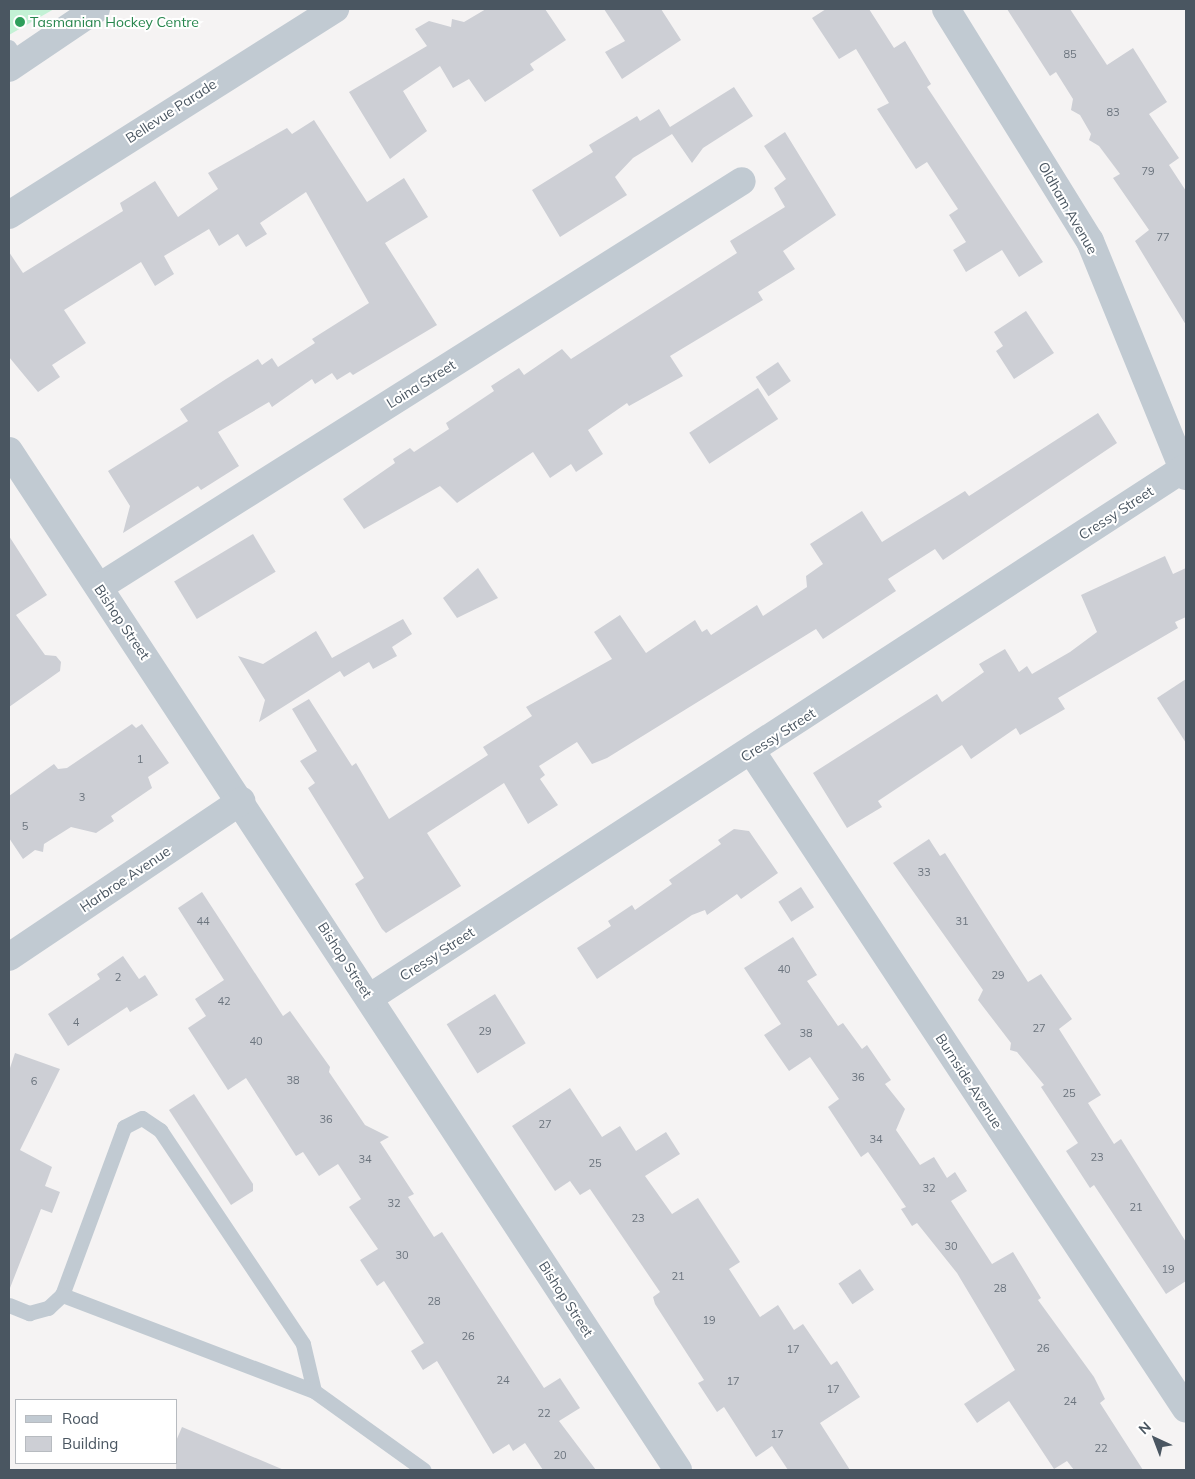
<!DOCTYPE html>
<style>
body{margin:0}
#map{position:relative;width:1195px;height:1479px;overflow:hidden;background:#f5f3f3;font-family:Mulish,sans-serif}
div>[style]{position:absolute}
.green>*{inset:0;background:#c3f1d5}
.building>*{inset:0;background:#cdcfd5;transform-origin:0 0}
.service>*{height:15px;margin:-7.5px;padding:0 7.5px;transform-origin:7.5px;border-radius:7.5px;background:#c1cad2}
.minor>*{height:28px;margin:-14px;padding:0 14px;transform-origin:14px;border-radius:14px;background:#c1cad2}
.dots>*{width:14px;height:14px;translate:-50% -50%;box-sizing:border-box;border:2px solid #fff;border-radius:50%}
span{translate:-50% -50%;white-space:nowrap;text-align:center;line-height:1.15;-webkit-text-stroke:4px #fff;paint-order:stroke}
.number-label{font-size:11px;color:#6b747e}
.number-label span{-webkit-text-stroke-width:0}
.leisure-label{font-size:14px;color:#27864d}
.left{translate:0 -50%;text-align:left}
.street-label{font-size:14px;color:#4a5661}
.frame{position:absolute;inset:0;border:10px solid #4a5661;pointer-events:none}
.legend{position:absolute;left:15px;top:1399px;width:162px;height:65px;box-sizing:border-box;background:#fff;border:1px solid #b7bbc0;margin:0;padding:6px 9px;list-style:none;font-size:15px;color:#4a5661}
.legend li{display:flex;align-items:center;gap:10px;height:25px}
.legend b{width:25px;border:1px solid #b7bbc0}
.north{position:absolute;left:1130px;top:1414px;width:50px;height:50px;-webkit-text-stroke:4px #fff;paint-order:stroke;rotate:317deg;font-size:14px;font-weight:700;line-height:20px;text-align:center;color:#4a5661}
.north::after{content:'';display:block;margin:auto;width:18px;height:22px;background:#4a5661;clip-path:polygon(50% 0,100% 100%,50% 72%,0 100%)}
</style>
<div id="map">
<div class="green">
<div style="clip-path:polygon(9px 9px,54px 9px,9px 35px)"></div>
</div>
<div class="building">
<div style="clip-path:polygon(486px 9px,545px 9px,566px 40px,530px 64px,534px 70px,485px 102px,469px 79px,453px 88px,440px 66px,403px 91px,427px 131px,390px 159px,349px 92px,427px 46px,415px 29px,429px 21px,451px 27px,452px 19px,464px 22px)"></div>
<div style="clip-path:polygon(604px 9px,661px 9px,681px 40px,622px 79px,605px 52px,625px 41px)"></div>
<div style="clip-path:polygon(826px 9px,869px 9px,894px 48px,905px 41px,931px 84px,927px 87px,1043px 262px,1019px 277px,1002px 250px,966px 272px,953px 250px,966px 242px,949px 215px,958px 209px,927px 162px,916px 169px,877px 109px,889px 103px,856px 49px,839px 59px,812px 18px)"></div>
<div style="clip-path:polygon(1007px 9px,1070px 9px,1107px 65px,1133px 48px,1167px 102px,1149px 114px,1179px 158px,1169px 165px,1186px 191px,1186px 325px,1135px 241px,1149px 230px,1113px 178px,1120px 174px,1099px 146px,1089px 140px,1091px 134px,1080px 115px,1071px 110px,1073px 99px,1056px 72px,1050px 76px)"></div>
<div style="clip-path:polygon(734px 87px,753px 116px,703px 148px,692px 163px,672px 134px,633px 158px,615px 177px,627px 195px,560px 237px,532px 190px,593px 152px,589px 145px,637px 116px,640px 121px,659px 109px,670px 127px)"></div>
<div style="clip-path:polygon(314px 120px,367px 202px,404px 178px,428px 217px,385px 243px,437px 325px,353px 375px,350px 372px,337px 380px,332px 373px,315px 384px,312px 379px,272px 407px,269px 402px,218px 432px,239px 466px,201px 490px,198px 486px,123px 533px,130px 506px,108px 471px,188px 421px,180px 409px,226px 379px,258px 359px,262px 365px,272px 358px,278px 367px,315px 343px,312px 339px,369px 303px,306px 192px,260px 223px,267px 234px,246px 247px,238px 234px,219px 246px,209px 229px,164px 256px,174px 274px,155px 286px,141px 262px,64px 310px,86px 343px,52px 365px,60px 377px,38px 392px,9px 357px,9px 252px,23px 273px,123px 211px,120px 203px,155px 181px,178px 217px,218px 189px,208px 173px,287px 128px,292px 134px)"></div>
<div style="clip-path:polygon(785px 132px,836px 215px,783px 251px,795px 269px,758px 292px,763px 300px,670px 356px,683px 376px,629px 406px,627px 403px,588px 430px,603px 454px,576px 472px,571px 464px,550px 478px,533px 452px,457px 503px,440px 486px,364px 529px,343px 499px,395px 463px,393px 459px,410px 448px,414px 452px,449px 429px,446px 423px,494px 391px,491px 386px,519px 368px,524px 375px,562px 349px,571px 359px,737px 253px,730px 241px,785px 207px,774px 188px,786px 179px,764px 146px)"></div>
<div style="clip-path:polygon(1026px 311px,1054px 353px,1014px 379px,996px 351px,1003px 346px,994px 332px)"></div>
<div style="left:778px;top:362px;width:23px;height:27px;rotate:56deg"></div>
<div style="left:758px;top:388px;width:37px;height:82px;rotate:57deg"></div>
<div style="clip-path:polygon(1098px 413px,1117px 443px,943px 560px,935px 549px,888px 579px,896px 591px,823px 639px,816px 629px,607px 758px,592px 764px,577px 742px,539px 766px,545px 775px,540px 779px,558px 805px,528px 824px,504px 783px,427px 833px,461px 886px,386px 933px,382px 929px,355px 884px,364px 878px,308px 788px,315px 783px,300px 761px,317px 751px,292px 709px,309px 699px,352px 766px,356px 763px,389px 819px,488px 755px,483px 747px,532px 716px,526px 707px,612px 659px,594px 632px,620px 615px,646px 653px,695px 620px,702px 632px,707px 629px,711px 635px,757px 605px,763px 616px,807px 587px,806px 576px,823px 564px,810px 544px,862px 511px,882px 542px,965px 491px,969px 496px)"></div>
<div style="left:253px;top:534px;width:44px;height:92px;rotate:59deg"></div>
<div style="clip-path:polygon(9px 536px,47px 595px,16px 615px,45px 655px,56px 656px,61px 662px,60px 671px,9px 707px)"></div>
<div style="clip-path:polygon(1165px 556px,1173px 574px,1186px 568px,1186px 617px,1175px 622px,1178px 628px,1058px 698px,1065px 709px,1020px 735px,1016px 728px,971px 759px,962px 745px,878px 801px,882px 807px,847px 828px,813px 773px,937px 694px,942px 702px,984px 672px,979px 664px,1005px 649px,1019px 672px,1027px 666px,1032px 674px,1070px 652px,1097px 632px,1081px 595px)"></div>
<div style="clip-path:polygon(478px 568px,498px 598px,457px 618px,443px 598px)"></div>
<div style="clip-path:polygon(403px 619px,412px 634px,392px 647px,397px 656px,373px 669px,369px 662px,344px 677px,340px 671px,259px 722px,265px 700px,238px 656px,263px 664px,316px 631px,332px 658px)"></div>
<div style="clip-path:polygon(1186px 679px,1186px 743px,1157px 698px)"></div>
<div style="clip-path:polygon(132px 724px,136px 728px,142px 724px,169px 763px,148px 777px,152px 788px,111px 816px,114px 821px,96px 833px,71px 827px,44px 844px,43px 852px,35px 850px,23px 859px,9px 838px,9px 796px,54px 764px,58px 769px,67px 768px)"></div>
<div style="clip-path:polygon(734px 829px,749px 831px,778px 873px,741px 899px,737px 894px,707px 915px,705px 910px,692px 915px,597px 979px,577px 948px,611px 926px,608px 921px,632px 905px,635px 910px,672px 884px,669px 880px,721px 844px,718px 840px)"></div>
<div style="clip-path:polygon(929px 839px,940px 856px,945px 853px,1028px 982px,1041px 974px,1072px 1019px,1059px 1029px,1101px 1095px,1088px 1103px,1114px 1144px,1121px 1139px,1186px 1242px,1186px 1281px,1166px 1294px,1094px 1185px,1090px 1188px,1066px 1151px,1078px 1143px,1041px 1087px,1044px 1085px,1017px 1052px,1010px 1050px,1011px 1043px,978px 1000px,983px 990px,893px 863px)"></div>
<div style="left:801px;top:887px;width:24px;height:27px;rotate:57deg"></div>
<div style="clip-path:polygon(202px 892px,283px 1016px,290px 1011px,330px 1067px,329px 1072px,365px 1125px,389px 1137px,380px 1142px,414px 1194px,408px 1197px,434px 1237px,442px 1232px,544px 1388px,560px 1378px,580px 1408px,559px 1421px,596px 1470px,543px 1470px,525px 1443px,513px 1451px,509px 1444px,493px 1454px,437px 1361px,423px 1370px,411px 1351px,424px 1343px,384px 1281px,377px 1286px,360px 1260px,378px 1249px,349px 1207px,361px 1199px,338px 1164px,319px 1176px,303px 1152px,296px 1156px,246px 1078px,228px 1090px,188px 1028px,206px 1016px,195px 999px,224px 980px,178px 908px)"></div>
<div style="clip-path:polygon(793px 937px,817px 975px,807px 981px,838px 1026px,843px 1023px,862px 1049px,867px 1045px,891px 1080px,885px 1084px,905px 1109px,896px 1130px,920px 1165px,934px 1157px,947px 1178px,955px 1172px,967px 1191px,951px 1201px,992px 1264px,1013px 1252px,1041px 1298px,1038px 1300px,1094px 1377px,1105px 1399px,1100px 1403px,1143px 1470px,1074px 1470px,1067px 1461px,1054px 1469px,1009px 1401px,977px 1423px,964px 1404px,1015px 1370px,957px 1273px,917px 1223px,912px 1226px,901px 1209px,906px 1207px,878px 1166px,868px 1152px,861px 1157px,828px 1107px,839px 1099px,810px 1057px,789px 1071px,764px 1035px,781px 1024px,744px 968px)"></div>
<div style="clip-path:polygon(123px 956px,139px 979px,145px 975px,158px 995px,130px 1012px,127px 1007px,68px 1046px,48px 1014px,100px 979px,97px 974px)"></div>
<div style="left:495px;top:994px;width:58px;height:57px;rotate:58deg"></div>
<div style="clip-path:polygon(15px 1053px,60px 1069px,20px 1150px,52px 1167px,45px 1186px,60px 1192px,52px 1213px,41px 1209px,10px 1288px,9px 1071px)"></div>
<div style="clip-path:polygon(570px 1088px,602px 1137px,620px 1126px,636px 1151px,666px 1132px,680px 1154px,645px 1176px,672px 1214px,698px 1198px,740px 1262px,729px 1269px,760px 1317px,778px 1305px,794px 1330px,803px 1324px,831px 1365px,837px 1361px,860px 1397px,820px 1423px,850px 1470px,788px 1470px,772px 1446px,756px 1457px,724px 1407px,717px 1412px,698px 1383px,704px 1380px,655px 1304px,653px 1297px,660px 1292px,590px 1189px,580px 1195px,570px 1181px,555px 1191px,512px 1126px)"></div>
<div style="clip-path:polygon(194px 1094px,253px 1184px,253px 1191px,231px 1205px,169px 1110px)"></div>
<div style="left:860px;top:1269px;width:25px;height:26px;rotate:56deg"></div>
<div style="clip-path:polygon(182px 1427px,284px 1470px,176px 1470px,176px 1441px)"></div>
</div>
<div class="service">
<div style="left:9px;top:47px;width:17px;rotate:59deg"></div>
<div style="left:9px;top:1305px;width:22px;rotate:22deg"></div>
<div style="left:29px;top:1313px;width:20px;rotate:-15deg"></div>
<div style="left:48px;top:1308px;width:19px;rotate:-43deg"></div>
<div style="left:62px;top:1295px;width:179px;rotate:-69.7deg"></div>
<div style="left:124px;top:1127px;width:20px;rotate:-27deg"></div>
<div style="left:142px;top:1118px;width:22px;rotate:34deg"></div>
<div style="left:160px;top:1130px;width:257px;rotate:56.2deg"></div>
<div style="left:303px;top:1344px;width:48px;rotate:76.8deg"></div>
<div style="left:314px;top:1391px;width:270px;rotate:-159.1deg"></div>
<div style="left:314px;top:1391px;width:135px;rotate:35.7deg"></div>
</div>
<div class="minor">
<div style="left:946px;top:9px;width:273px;rotate:58.2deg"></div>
<div style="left:1090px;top:241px;width:254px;rotate:67.8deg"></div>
<div style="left:9px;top:68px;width:105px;rotate:-34.1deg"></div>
<div style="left:9px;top:215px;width:386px;rotate:-32.3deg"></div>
<div style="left:9px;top:451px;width:1219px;rotate:56.71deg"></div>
<div style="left:99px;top:587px;width:760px;rotate:-32.27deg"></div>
<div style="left:752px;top:752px;width:787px;rotate:56.55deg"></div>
<div style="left:9px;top:957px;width:280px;rotate:-33.9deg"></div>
<div style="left:369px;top:998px;width:971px;rotate:-33.02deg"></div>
</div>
<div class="dots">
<div style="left:20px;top:22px;background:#2e9e5b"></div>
</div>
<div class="number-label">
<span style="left:1070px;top:54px">85</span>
<span style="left:1113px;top:112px">83</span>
<span style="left:1148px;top:171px">79</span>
<span style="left:1163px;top:237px">77</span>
<span style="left:140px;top:759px">1</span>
<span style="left:82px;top:797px">3</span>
<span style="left:25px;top:826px">5</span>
<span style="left:924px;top:872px">33</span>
<span style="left:203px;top:921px">44</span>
<span style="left:962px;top:921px">31</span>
<span style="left:784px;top:969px">40</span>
<span style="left:998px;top:975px">29</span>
<span style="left:118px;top:977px">2</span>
<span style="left:224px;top:1001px">42</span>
<span style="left:76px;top:1022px">4</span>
<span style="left:1039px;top:1028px">27</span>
<span style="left:485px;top:1031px">29</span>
<span style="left:806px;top:1033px">38</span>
<span style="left:256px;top:1041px">40</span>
<span style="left:858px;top:1077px">36</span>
<span style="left:293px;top:1080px">38</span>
<span style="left:34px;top:1081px">6</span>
<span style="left:1069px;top:1093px">25</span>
<span style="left:326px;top:1119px">36</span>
<span style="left:545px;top:1124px">27</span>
<span style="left:876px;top:1139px">34</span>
<span style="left:1097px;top:1157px">23</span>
<span style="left:365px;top:1159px">34</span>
<span style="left:595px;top:1163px">25</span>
<span style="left:929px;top:1188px">32</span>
<span style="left:394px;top:1203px">32</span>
<span style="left:1136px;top:1207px">21</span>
<span style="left:638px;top:1218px">23</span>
<span style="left:951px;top:1246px">30</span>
<span style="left:402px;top:1255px">30</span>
<span style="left:1168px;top:1269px">19</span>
<span style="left:678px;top:1276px">21</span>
<span style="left:1000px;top:1288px">28</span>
<span style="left:434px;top:1301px">28</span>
<span style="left:709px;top:1320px">19</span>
<span style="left:468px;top:1336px">26</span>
<span style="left:1043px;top:1348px">26</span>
<span style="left:793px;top:1349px">17</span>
<span style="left:503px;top:1380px">24</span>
<span style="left:733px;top:1381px">17</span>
<span style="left:833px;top:1389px">17</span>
<span style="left:1070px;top:1401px">24</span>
<span style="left:544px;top:1413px">22</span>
<span style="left:777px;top:1434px">17</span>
<span style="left:1101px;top:1448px">22</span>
<span style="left:560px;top:1455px">20</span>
</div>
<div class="leisure-label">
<span class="left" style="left:30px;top:22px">Tasmanian Hockey Centre</span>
</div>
<div class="street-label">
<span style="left:171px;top:111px;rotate:-33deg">Bellevue Parade</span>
<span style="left:1068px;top:208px;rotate:60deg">Oldham Avenue</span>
<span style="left:421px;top:384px;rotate:-32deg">Loina Street</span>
<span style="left:1116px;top:513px;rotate:-33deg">Cressy Street</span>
<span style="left:122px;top:622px;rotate:56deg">Bishop Street</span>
<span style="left:778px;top:735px;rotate:-33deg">Cressy Street</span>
<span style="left:125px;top:879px;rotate:-34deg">Harbroe Avenue</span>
<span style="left:437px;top:954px;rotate:-33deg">Cressy Street</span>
<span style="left:345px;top:960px;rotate:57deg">Bishop Street</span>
<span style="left:969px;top:1081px;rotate:57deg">Burnside Avenue</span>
<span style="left:566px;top:1299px;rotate:57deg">Bishop Street</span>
</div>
<div class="frame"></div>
<ul class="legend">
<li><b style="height:6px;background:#c1cad2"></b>Road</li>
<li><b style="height:14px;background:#cdcfd5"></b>Building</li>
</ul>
<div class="north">N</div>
</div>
